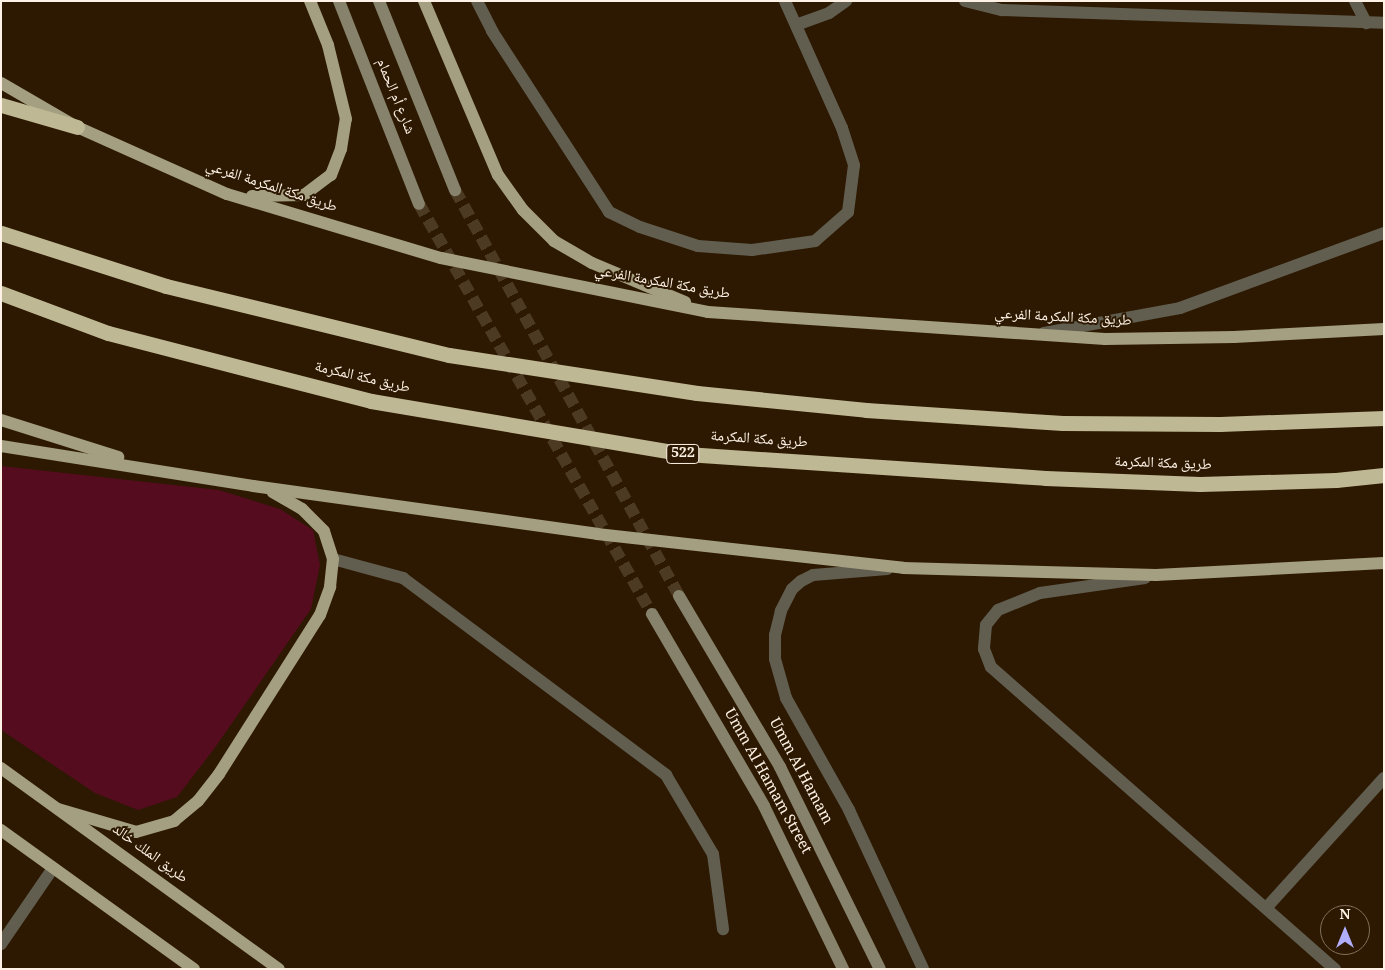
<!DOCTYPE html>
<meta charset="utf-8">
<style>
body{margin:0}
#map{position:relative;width:1385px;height:970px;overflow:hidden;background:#2d1901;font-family:Georgia,"Noto Naskh Arabic",serif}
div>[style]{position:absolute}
.green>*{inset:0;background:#550c1f}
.secondary-tunnel>*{height:12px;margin-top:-6px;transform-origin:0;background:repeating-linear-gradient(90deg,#4c3a23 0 12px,transparent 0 18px)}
.service>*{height:12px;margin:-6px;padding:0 6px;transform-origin:6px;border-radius:6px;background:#615e50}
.minor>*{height:12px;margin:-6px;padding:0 6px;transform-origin:6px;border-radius:6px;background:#615e50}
.tertiary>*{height:12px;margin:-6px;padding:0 6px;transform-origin:6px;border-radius:6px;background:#615e50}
.secondary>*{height:12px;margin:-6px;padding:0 6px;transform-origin:6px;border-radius:6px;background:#87826b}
.primary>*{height:12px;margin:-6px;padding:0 6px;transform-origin:6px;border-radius:6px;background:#a49f81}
.motorway>*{height:15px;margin:-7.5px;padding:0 7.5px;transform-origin:7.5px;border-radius:7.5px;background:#bfb894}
span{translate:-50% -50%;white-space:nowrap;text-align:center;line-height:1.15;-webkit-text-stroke:4px #2d1901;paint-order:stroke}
.shield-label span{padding:1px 4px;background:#2d1901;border:1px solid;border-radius:4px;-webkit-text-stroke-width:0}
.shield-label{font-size:14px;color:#fef2e6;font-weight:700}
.street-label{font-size:15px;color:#fef2e6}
.frame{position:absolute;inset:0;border:2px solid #fef2e6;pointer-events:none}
.north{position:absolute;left:1320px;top:905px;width:50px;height:50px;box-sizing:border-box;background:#2d1901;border:1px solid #81705d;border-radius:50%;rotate:0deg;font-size:14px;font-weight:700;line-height:20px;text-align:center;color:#fef2e6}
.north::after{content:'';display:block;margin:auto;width:18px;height:22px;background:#b0aefa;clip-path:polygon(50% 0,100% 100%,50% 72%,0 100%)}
</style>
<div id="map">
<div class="green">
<div style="clip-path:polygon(1px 466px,219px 490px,280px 509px,313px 530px,320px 565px,311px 609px,214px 749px,177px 797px,138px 810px,95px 793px,1px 730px)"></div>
</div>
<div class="secondary-tunnel">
<div style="left:455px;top:190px;width:464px;rotate:61.1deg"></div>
<div style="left:419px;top:204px;width:472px;rotate:60.4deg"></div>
</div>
<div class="service">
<div style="left:1355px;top:1px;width:25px;rotate:63deg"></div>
<div style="left:333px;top:559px;width:73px;rotate:15.2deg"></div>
<div style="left:403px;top:578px;width:329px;rotate:36.8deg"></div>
<div style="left:666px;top:775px;width:92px;rotate:59.3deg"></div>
<div style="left:713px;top:854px;width:76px;rotate:82.4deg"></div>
</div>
<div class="minor">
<div style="left:477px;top:1px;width:34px;rotate:63deg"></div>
<div style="left:492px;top:31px;width:216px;rotate:57.1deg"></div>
<div style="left:609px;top:212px;width:34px;rotate:26deg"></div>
<div style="left:640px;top:227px;width:61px;rotate:18.1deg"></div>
<div style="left:698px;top:246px;width:54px;rotate:4.2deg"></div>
<div style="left:752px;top:250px;width:64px;rotate:-8.1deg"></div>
<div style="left:815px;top:241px;width:44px;rotate:-41.3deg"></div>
<div style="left:848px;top:212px;width:47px;rotate:-82.7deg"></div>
<div style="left:854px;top:165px;width:39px;rotate:-108deg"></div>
<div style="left:842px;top:128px;width:139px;rotate:-114.2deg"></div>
<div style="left:965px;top:1px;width:38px;rotate:14deg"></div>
<div style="left:1002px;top:10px;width:382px;rotate:1.9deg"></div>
<div style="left:796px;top:25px;width:35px;rotate:-20deg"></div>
<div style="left:829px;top:13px;width:21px;rotate:-35deg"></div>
<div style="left:1044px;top:333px;width:138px;rotate:-10.4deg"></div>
<div style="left:1180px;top:308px;width:217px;rotate:-20.2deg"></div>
<div style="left:1145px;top:578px;width:106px;rotate:171.9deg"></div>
<div style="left:1040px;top:593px;width:45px;rotate:158deg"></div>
<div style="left:998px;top:610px;width:19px;rotate:129deg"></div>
<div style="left:986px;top:625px;width:24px;rotate:95deg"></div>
<div style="left:984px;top:649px;width:19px;rotate:69deg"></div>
<div style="left:991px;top:667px;width:458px;rotate:41.3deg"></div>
<div style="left:1267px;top:907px;width:174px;rotate:-47.8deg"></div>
<div style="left:1px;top:944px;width:92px;rotate:-55.6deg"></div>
</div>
<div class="tertiary">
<div style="left:887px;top:569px;width:74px;rotate:175.4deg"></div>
<div style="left:813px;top:575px;width:13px;rotate:153deg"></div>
<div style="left:801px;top:581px;width:12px;rotate:138deg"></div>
<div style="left:792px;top:589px;width:25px;rotate:117deg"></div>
<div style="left:781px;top:611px;width:25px;rotate:104deg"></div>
<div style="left:775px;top:635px;width:24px;rotate:90deg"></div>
<div style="left:775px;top:659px;width:41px;rotate:74.2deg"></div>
<div style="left:786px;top:698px;width:129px;rotate:60.6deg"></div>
<div style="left:849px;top:810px;width:175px;rotate:65deg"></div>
</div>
<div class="secondary">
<div style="left:339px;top:1px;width:218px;rotate:68.5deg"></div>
<div style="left:379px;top:1px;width:204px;rotate:68.1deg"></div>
<div style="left:679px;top:596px;width:199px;rotate:59.4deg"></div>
<div style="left:780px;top:767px;width:225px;rotate:63.7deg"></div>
<div style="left:652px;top:614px;width:222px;rotate:59.7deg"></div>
<div style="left:764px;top:806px;width:181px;rotate:64.1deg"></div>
</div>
<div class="primary">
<div style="left:424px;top:1px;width:189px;rotate:67deg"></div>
<div style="left:498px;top:175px;width:43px;rotate:54.5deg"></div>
<div style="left:523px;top:210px;width:44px;rotate:45deg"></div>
<div style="left:554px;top:241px;width:44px;rotate:30.1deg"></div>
<div style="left:592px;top:263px;width:101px;rotate:22.8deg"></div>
<div style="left:1px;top:83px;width:88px;rotate:30.1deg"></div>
<div style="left:77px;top:127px;width:164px;rotate:24.1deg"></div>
<div style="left:227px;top:194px;width:223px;rotate:16.7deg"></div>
<div style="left:441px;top:258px;width:272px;rotate:11.4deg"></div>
<div style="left:708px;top:312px;width:398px;rotate:3.9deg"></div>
<div style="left:1105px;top:339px;width:129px;rotate:-0.9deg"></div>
<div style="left:1234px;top:337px;width:150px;rotate:-3.1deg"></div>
<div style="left:252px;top:196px;width:52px;rotate:-1.1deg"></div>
<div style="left:304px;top:195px;width:34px;rotate:-37deg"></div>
<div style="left:331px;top:175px;width:28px;rotate:-69deg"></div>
<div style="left:341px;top:149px;width:30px;rotate:-81deg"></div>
<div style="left:346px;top:119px;width:76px;rotate:-103.7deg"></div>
<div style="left:328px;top:45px;width:48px;rotate:-112.2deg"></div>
<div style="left:1px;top:420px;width:123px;rotate:17.5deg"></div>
<div style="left:1px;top:446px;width:255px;rotate:9deg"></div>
<div style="left:253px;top:486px;width:347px;rotate:7.9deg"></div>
<div style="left:597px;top:534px;width:308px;rotate:6.3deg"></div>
<div style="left:903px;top:568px;width:253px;rotate:1.6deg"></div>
<div style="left:1156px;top:575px;width:228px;rotate:-3deg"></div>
<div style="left:1px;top:768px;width:343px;rotate:35.9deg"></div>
<div style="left:58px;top:809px;width:81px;rotate:16.4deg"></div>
<div style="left:136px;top:832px;width:40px;rotate:-16deg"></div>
<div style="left:174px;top:821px;width:31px;rotate:-40deg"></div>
<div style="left:198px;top:801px;width:34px;rotate:-52deg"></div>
<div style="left:219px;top:774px;width:188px;rotate:-57.6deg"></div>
<div style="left:320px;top:615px;width:30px;rotate:-70deg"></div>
<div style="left:330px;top:587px;width:28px;rotate:-84deg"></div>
<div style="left:333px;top:559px;width:29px;rotate:-108deg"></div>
<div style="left:324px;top:531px;width:31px;rotate:-135deg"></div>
<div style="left:302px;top:509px;width:34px;rotate:-150deg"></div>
<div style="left:1px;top:830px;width:238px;rotate:35.8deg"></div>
</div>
<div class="motorway">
<div style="left:1px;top:105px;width:79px;rotate:16.1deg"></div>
<div style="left:1px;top:233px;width:173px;rotate:17.8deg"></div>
<div style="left:166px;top:286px;width:291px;rotate:13.7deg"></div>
<div style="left:449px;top:355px;width:251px;rotate:8.7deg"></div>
<div style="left:697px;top:393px;width:170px;rotate:5.7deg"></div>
<div style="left:866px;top:410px;width:197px;rotate:3.8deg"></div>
<div style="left:1063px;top:423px;width:157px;rotate:0.4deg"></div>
<div style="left:1220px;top:424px;width:164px;rotate:-2.1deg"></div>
<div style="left:1px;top:293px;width:114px;rotate:20.5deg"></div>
<div style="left:108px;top:333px;width:272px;rotate:14.5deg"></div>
<div style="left:371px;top:401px;width:319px;rotate:9.6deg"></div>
<div style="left:686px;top:454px;width:360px;rotate:3.8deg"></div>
<div style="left:1045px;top:478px;width:155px;rotate:2.2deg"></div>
<div style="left:1200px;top:484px;width:136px;rotate:-1.7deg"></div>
<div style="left:1336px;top:480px;width:48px;rotate:-5.9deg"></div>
</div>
<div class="shield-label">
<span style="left:683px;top:454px">522</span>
</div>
<div class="street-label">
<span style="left:394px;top:97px;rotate:68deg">شارع أم الحمام</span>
<span style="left:271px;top:188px;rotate:18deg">طريق مكة المكرمة الفرعي</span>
<span style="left:662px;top:284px;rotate:10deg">طريق مكة المكرمة الفرعي</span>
<span style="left:1063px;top:319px;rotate:3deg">طريق مكة المكرمة الفرعي</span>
<span style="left:362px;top:379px;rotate:13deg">طريق مكة المكرمة</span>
<span style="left:759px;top:441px;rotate:4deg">طريق مكة المكرمة</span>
<span style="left:1163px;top:465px;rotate:2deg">طريق مكة المكرمة</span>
<span style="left:799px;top:772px;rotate:62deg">Umm Al Hamam</span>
<span style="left:766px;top:782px;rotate:61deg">Umm Al Hamam Street</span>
<span style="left:149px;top:855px;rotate:36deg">طريق الملك خالد</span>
</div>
<div class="frame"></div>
<div class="north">N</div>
</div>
